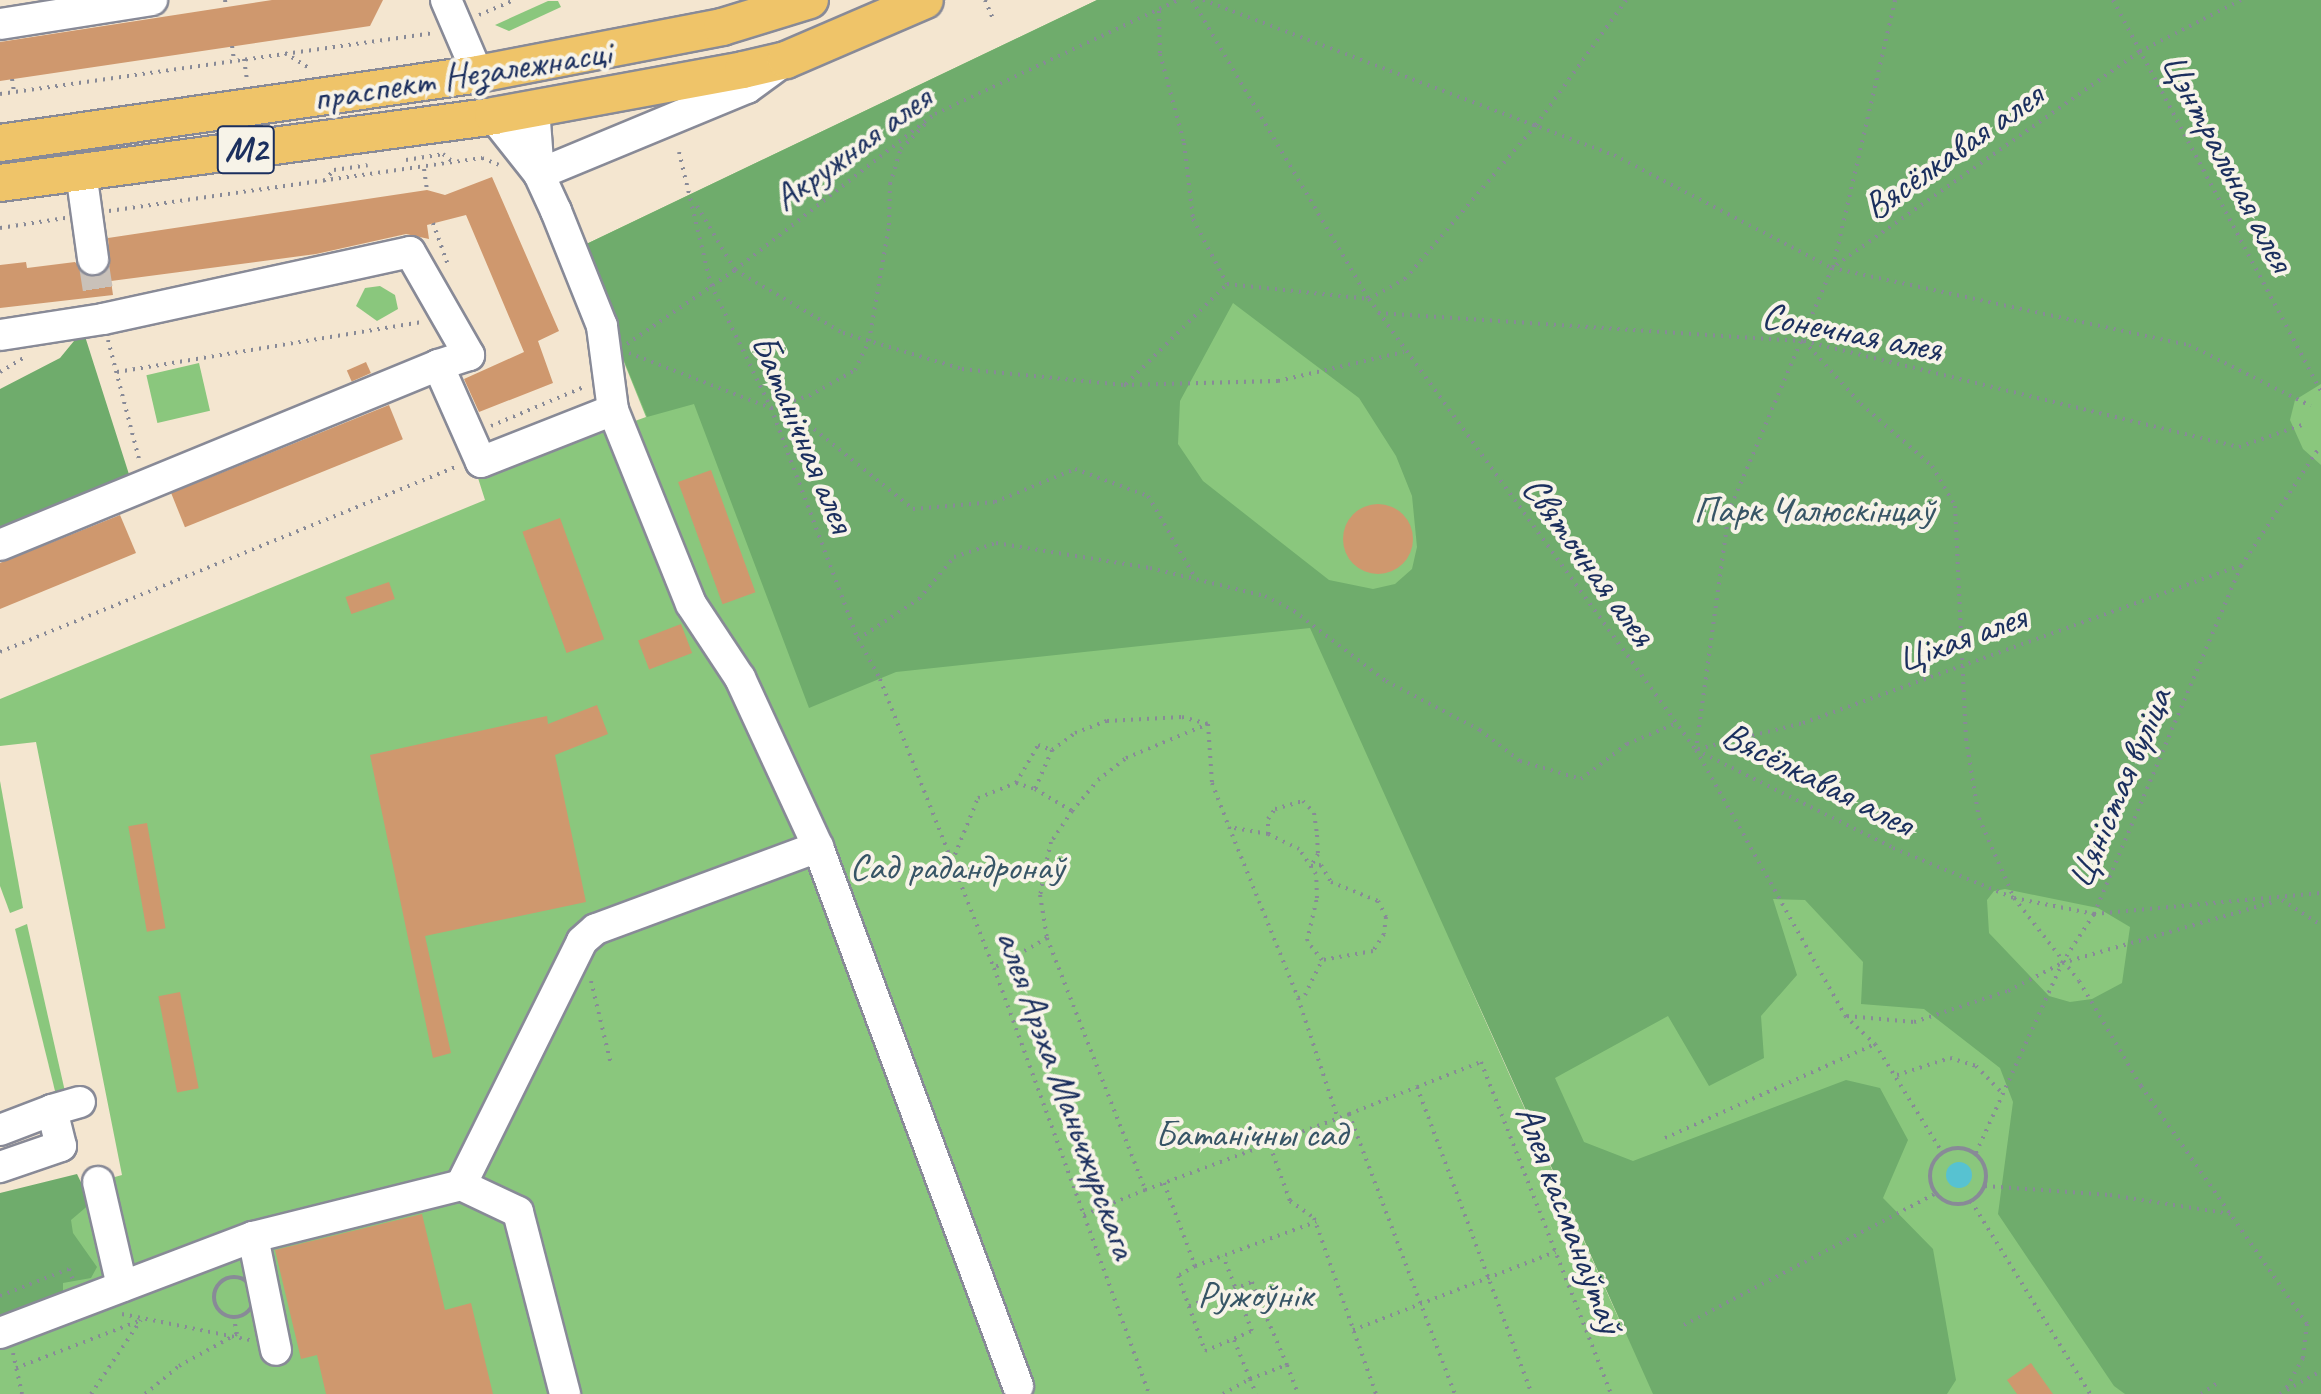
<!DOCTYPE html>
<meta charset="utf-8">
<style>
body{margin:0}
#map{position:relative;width:2321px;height:1394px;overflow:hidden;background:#f4e6d0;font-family:Caveat,sans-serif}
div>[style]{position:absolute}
.green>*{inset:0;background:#8ac77d;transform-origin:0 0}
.forest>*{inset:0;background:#6fac6c}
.water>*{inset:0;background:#57c2d1}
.round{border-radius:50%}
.building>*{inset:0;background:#cf986e;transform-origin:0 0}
.minor-tunnel>*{height:30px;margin-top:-15px;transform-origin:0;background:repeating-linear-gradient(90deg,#c9c1b9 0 30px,transparent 0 45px)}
.path>*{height:4px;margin-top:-2px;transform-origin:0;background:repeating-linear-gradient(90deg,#888a97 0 2px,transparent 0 8px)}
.path>.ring{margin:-2px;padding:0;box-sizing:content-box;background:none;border:4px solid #888a97;border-radius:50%}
.roads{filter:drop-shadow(2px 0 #888a97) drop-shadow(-2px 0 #888a97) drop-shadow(0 2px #888a97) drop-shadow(0 -2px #888a97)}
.minor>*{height:30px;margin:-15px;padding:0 15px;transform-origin:15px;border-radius:15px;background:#fff}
.major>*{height:36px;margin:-18px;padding:0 18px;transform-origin:18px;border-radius:18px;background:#efc469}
span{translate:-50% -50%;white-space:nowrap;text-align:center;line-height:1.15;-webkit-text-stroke:8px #f7f3e8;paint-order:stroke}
.shield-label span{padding:2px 6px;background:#f7f3e8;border:2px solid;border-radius:6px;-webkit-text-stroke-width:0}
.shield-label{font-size:36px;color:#1b2f5e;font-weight:700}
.street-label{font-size:38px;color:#1b2f5e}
.park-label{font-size:38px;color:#375566}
</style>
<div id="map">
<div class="green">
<div style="clip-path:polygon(evenodd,1097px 0,2321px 0,2321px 1394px,0 1394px,0 1209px,122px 1175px,36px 742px,0 746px,0 699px,485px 500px,478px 478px,646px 417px,578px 248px,1097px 0,1464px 973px,1551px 1162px,1627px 1337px,1464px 973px)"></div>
<div style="clip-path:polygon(548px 1px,558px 1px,561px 7px,509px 31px,495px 25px)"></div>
<div style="clip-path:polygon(380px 286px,395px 295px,398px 309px,377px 321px,356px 306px,365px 288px)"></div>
<div style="left:199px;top:363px;width:49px;height:54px;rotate:77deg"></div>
<div style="clip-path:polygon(0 781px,23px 908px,10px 913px,0 886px)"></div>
<div style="clip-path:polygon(27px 924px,66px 1096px,57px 1099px,15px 929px)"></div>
</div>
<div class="forest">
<div style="clip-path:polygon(evenodd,1097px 0,2321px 0,2321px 384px,2295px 400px,2290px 420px,2303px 449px,2321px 465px,2321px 1394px,2125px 1394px,2114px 1386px,1998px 1214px,2013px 1102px,2000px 1068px,1924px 1009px,1861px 1004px,1863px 962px,1805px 900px,1773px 899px,1797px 975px,1761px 1016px,1764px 1058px,1709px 1086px,1668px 1016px,1555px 1078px,1584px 1142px,1633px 1161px,1846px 1080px,1880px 1088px,1908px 1140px,1883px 1198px,1933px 1249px,1956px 1380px,1947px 1394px,1653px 1394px,1310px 628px,896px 672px,809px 708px,694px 404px,647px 417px,578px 248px,1097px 0,1233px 303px,1359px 398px,1396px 456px,1412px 496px,1417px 547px,1412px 569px,1395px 584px,1373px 589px,1329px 580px,1203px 481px,1178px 444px,1180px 401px,1233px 303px,1097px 0,2005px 889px,2098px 908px,2130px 927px,2122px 983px,2092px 999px,2070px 1002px,2049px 996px,1989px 933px,1987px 900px,1994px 891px,2005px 889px)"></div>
<div style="clip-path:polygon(83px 330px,134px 490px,0 528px,0 389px,60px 358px)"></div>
<div style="clip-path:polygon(77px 1174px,91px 1203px,71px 1220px,73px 1233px,97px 1267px,91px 1278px,63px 1283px,63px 1293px,0 1320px,0 1193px)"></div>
</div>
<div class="water">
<div class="round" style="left:1946px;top:1162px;width:26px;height:26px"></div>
</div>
<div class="building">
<div style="clip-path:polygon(272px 0,383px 0,370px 26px,0 81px,0 42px)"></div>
<div style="clip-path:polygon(492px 177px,559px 331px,538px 341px,553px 383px,479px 412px,464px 379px,524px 352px,466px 215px,427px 225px,429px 239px,406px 234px,316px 254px,111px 281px,113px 295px,0 308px,0 265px,26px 262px,27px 268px,75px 262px,86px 275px,96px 277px,110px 265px,108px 238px,427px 190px,445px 195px)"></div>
<div style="left:366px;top:362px;width:12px;height:21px;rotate:66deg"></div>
<div style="left:389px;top:405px;width:37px;height:235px;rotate:68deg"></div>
<div style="left:711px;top:470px;width:130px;height:35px;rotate:70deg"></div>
<div class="round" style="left:1343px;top:504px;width:70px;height:70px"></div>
<div style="clip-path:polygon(120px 515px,136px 553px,0 609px,0 563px)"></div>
<div style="left:560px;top:518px;width:129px;height:40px;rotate:70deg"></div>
<div style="left:389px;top:582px;width:18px;height:46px;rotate:71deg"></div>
<div style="left:681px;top:624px;width:31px;height:46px;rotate:69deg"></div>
<div style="clip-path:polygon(597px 705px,608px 734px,555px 755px,586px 902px,425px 936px,451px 1053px,433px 1058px,370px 755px,547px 716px,548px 724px)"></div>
<div style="left:147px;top:823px;width:107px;height:19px;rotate:80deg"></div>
<div style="left:180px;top:992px;width:98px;height:22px;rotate:79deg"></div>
<div style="clip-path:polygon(422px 1214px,445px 1310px,471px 1303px,493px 1394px,326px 1394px,317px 1355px,301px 1359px,275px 1250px)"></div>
<div style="clip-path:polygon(2031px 1363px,2053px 1394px,2017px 1394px,2007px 1380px)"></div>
</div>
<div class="minor-tunnel">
<div style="left:93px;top:259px;width:38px;rotate:81deg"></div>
</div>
<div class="path">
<div style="left:225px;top:0;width:7px;rotate:82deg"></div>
<div style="left:985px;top:0;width:21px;rotate:67deg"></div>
<div style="left:1192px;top:0;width:347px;rotate:59.4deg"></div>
<div style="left:1369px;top:299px;width:557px;rotate:54.06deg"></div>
<div style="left:1696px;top:750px;width:305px;rotate:60.7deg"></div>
<div style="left:1845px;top:1016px;width:41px;rotate:43deg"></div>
<div style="left:1875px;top:1044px;width:127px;rotate:58.2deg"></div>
<div style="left:1203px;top:0;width:439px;rotate:20.7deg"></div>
<div style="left:1614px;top:155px;width:246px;rotate:27.4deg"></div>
<div style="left:1832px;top:268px;width:365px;rotate:12.2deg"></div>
<div style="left:2189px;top:345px;width:136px;rotate:26.6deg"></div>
<div style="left:2113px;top:0;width:443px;rotate:62deg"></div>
<div style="left:2241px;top:0;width:114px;rotate:153deg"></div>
<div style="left:2139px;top:52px;width:375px;rotate:144.9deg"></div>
<div style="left:1832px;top:268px;width:264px;rotate:113deg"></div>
<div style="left:1729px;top:511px;width:241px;rotate:97.9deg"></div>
<div style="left:1696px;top:750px;width:220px;rotate:26.4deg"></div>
<div style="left:1893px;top:848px;width:131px;rotate:22.5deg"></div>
<div style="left:2014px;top:898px;width:82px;rotate:11.3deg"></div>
<div style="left:2094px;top:914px;width:228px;rotate:-5.3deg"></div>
<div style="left:1159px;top:11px;width:43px;rotate:88.7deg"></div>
<div style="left:1160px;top:54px;width:92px;rotate:74.9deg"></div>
<div style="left:1184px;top:143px;width:77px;rotate:83.2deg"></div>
<div style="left:1193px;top:219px;width:73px;rotate:62.4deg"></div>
<div style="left:1227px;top:284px;width:143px;rotate:6deg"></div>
<div style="left:1369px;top:299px;width:41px;rotate:-29.1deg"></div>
<div style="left:1405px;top:279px;width:202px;rotate:-49.6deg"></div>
<div style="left:1536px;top:125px;width:154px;rotate:-54.2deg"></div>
<div style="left:479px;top:15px;width:38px;rotate:-23deg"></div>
<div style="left:232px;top:46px;width:14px;rotate:82deg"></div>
<div style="left:285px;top:53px;width:31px;rotate:32deg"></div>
<div style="left:244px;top:59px;width:21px;rotate:82deg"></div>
<div style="left:12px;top:79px;width:13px;rotate:81deg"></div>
<div style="left:0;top:94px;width:438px;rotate:-8deg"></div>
<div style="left:679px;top:152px;width:137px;rotate:76.5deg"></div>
<div style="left:711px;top:285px;width:137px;rotate:64deg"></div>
<div style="left:771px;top:408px;width:247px;rotate:69.4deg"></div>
<div style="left:858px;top:639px;width:46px;rotate:61.2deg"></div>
<div style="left:880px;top:679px;width:311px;rotate:68.5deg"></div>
<div style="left:994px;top:968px;width:453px;rotate:70deg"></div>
<div style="left:406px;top:160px;width:37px;rotate:-9deg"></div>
<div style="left:443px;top:154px;width:14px;rotate:39deg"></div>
<div style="left:424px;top:169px;width:21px;rotate:82deg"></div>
<div style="left:324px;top:181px;width:15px;rotate:-48deg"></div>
<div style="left:334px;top:170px;width:34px;rotate:-8deg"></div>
<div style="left:697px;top:206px;width:74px;rotate:59.3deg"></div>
<div style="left:735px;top:270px;width:125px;rotate:30.3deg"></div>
<div style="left:843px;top:333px;width:124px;rotate:16.8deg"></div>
<div style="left:962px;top:369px;width:163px;rotate:5.6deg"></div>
<div style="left:1124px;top:385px;width:154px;rotate:-1.5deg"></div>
<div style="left:1278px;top:381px;width:129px;rotate:-13deg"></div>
<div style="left:109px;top:211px;width:377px;rotate:-8.1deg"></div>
<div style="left:482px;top:158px;width:18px;rotate:22deg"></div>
<div style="left:433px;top:223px;width:45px;rotate:70.3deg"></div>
<div style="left:0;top:228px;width:66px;rotate:-8.7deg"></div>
<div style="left:1833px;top:267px;width:274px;rotate:-76.9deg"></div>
<div style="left:1378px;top:313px;width:427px;rotate:3.8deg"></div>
<div style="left:1804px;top:341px;width:448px;rotate:13.7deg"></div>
<div style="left:2239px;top:447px;width:70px;rotate:-19.2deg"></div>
<div style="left:108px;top:340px;width:127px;rotate:75.4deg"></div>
<div style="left:1804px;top:341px;width:85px;rotate:47.9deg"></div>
<div style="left:1861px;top:404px;width:94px;rotate:41.1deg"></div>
<div style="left:1932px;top:466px;width:46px;rotate:60.1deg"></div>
<div style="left:1955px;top:506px;width:233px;rotate:87.3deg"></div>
<div style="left:1966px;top:739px;width:80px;rotate:80.7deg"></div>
<div style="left:1979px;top:818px;width:87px;rotate:66.4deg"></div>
<div style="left:2014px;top:898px;width:105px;rotate:51.9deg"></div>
<div style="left:2079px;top:981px;width:122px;rotate:59.4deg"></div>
<div style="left:2141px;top:1086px;width:290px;rotate:55.1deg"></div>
<div style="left:2307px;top:1324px;width:34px;rotate:97deg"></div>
<div style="left:2303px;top:1358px;width:37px;rotate:119deg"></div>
<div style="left:627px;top:344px;width:131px;rotate:-34.4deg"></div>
<div style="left:735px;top:270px;width:254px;rotate:-38deg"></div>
<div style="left:935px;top:114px;width:268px;rotate:-25.1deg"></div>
<div style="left:629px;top:353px;width:152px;rotate:21.2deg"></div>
<div style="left:771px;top:408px;width:40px;rotate:-18deg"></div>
<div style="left:809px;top:396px;width:53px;rotate:-29.5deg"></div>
<div style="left:855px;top:370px;width:32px;rotate:-64deg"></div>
<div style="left:869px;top:341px;width:118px;rotate:-80.2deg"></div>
<div style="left:889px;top:225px;width:41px;rotate:-88.6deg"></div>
<div style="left:890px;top:184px;width:37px;rotate:-73deg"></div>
<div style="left:901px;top:149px;width:35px;rotate:-46deg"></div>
<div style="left:0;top:372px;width:27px;rotate:-31deg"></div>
<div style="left:117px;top:372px;width:309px;rotate:-9.3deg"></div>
<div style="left:1126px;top:384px;width:142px;rotate:-44.7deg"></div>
<div style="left:783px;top:404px;width:167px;rotate:38.9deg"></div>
<div style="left:913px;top:509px;width:82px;rotate:-4.9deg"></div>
<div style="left:995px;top:502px;width:87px;rotate:-22.4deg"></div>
<div style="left:1075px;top:469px;width:78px;rotate:20.3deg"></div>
<div style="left:1148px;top:496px;width:96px;rotate:60deg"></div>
<div style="left:491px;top:426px;width:103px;rotate:-22.8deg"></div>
<div style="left:858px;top:639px;width:73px;rotate:-33.3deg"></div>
<div style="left:919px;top:599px;width:55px;rotate:-50.2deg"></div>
<div style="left:954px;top:557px;width:44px;rotate:-18.4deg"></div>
<div style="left:996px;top:543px;width:156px;rotate:9.2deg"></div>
<div style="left:1150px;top:568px;width:118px;rotate:13.7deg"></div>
<div style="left:1265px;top:596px;width:33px;rotate:27deg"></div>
<div style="left:1294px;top:611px;width:116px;rotate:37.3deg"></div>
<div style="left:1386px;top:681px;width:106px;rotate:27.5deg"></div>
<div style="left:1480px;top:730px;width:51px;rotate:37.8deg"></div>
<div style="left:1520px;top:761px;width:64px;rotate:16.4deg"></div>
<div style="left:1581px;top:779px;width:58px;rotate:-37.3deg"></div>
<div style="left:1627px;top:744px;width:54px;rotate:-22.8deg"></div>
<div style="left:0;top:652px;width:494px;rotate:-22.1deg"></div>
<div style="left:1698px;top:749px;width:108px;rotate:-13.9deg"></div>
<div style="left:1803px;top:723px;width:463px;rotate:-19.8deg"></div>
<div style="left:1052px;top:750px;width:29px;rotate:-36deg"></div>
<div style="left:1075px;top:733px;width:34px;rotate:-21deg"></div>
<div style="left:1107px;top:721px;width:75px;rotate:-3.1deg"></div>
<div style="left:1182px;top:717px;width:27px;rotate:15deg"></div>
<div style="left:1016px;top:783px;width:20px;rotate:18deg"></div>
<div style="left:1072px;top:811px;width:40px;rotate:-50deg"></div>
<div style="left:1098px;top:780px;width:36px;rotate:-38deg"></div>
<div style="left:1126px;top:758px;width:89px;rotate:-22.5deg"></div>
<div style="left:1208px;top:724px;width:59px;rotate:86.1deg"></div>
<div style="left:1212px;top:783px;width:47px;rotate:68.9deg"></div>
<div style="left:1229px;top:827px;width:184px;rotate:68deg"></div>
<div style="left:1298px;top:998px;width:8px;rotate:-23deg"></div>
<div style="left:1305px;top:995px;width:39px;rotate:-64deg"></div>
<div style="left:1322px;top:960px;width:24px;rotate:-128deg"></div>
<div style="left:1307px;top:941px;width:44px;rotate:-76.9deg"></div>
<div style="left:1317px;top:898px;width:24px;rotate:-92deg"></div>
<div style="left:1316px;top:874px;width:30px;rotate:-124deg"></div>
<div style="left:1299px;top:849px;width:34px;rotate:-154deg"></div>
<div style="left:1268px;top:834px;width:40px;rotate:-170deg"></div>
<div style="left:1268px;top:834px;width:15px;rotate:-90deg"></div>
<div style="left:1268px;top:819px;width:12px;rotate:-55deg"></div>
<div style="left:1275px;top:809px;width:29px;rotate:-16deg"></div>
<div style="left:1303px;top:801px;width:16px;rotate:47deg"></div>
<div style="left:1314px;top:813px;width:22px;rotate:82deg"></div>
<div style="left:1317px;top:835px;width:19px;rotate:87deg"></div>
<div style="left:1318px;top:854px;width:14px;rotate:120deg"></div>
<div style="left:1311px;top:866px;width:10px;rotate:-6deg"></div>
<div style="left:1321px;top:865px;width:20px;rotate:60deg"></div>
<div style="left:1331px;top:882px;width:51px;rotate:22deg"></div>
<div style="left:1378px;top:901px;width:18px;rotate:63deg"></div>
<div style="left:1386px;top:917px;width:17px;rotate:97deg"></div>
<div style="left:1384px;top:934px;width:20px;rotate:123deg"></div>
<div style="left:1373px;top:951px;width:52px;rotate:170deg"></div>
<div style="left:952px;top:862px;width:69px;rotate:-67.9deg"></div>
<div style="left:978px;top:798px;width:41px;rotate:-21.5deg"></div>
<div style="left:1016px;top:783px;width:44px;rotate:-59.9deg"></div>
<div style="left:1038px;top:745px;width:15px;rotate:20deg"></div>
<div style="left:1052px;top:750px;width:43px;rotate:113.6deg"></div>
<div style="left:1035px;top:789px;width:43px;rotate:30.7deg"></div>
<div style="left:1072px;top:811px;width:37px;rotate:124deg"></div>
<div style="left:1051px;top:842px;width:27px;rotate:103deg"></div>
<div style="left:1045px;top:868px;width:27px;rotate:100deg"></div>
<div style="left:1040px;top:895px;width:44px;rotate:80.8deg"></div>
<div style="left:1047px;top:938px;width:61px;rotate:150.5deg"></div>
<div style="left:2282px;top:900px;width:46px;rotate:32.7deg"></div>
<div style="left:1047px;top:938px;width:270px;rotate:68.7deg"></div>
<div style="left:1145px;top:1190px;width:67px;rotate:158deg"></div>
<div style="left:591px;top:981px;width:85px;rotate:76.5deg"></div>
<div style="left:1298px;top:998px;width:127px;rotate:71.7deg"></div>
<div style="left:1847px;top:1016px;width:67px;rotate:5.1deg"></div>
<div style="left:1914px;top:1022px;width:99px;rotate:-18.3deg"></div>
<div style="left:2008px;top:991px;width:61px;rotate:-27.4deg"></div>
<div style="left:2062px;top:963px;width:221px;rotate:-16.1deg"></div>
<div style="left:1897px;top:1075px;width:56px;rotate:-17.8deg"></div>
<div style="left:1950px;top:1058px;width:27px;rotate:17deg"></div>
<div style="left:1976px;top:1066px;width:35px;rotate:46deg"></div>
<div style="left:1417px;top:1087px;width:69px;rotate:-21.3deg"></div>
<div style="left:1481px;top:1062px;width:357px;rotate:68.6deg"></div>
<div style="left:1349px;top:1114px;width:73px;rotate:-21.7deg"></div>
<div style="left:1417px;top:1087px;width:328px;rotate:69.5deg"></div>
<div style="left:1665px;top:1138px;width:230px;rotate:-24.1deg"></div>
<div style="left:1270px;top:1146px;width:59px;rotate:70deg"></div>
<div style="left:1290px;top:1201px;width:29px;rotate:35deg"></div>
<div style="left:1314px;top:1218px;width:187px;rotate:70.6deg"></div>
<div class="ring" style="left:1930px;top:1148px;width:52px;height:52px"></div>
<div style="left:1976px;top:1153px;width:209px;rotate:-65.6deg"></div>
<div style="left:2062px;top:963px;width:59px;rotate:-56.9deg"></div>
<div style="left:2094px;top:914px;width:378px;rotate:-67.1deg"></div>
<div style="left:2241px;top:566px;width:141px;rotate:-56.5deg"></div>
<div style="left:1164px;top:1183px;width:89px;rotate:69.5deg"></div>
<div style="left:1195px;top:1266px;width:129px;rotate:-20deg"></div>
<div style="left:1985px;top:1186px;width:125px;rotate:4.1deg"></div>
<div style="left:2110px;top:1195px;width:122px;rotate:8.9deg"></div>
<div style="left:1145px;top:1190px;width:218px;rotate:-20.4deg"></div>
<div style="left:1349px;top:1114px;width:299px;rotate:69.3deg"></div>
<div style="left:1971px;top:1201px;width:227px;rotate:58.3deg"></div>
<div style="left:1195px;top:1266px;width:20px;rotate:150deg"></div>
<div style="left:1178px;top:1276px;width:80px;rotate:70.2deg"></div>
<div style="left:1205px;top:1351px;width:51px;rotate:-23.1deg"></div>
<div style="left:1252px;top:1331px;width:80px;rotate:-111.1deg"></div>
<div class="ring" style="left:214px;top:1277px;width:36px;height:36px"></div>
<div style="left:0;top:1296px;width:74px;rotate:-21.4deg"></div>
<div style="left:69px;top:1269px;width:12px;rotate:70deg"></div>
<div style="left:1189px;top:1306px;width:67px;rotate:-20.9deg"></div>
<div style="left:1252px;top:1282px;width:19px;rotate:69deg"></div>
<div style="left:1259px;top:1300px;width:18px;rotate:161deg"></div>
<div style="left:122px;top:1314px;width:131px;rotate:11.5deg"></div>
<div style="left:1684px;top:1325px;width:284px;rotate:-27.6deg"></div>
<div style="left:1353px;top:1330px;width:217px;rotate:-21.1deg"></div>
<div style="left:1234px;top:1340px;width:42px;rotate:67.7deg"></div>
<div style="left:1250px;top:1379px;width:40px;rotate:-21deg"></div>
<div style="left:1287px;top:1365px;width:71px;rotate:-113.3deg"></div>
<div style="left:13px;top:1353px;width:42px;rotate:77.6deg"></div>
<div style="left:1287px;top:1365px;width:31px;rotate:69deg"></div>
<div style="left:16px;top:1368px;width:132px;rotate:-20.9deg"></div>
<div style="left:91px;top:1394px;width:89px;rotate:-56deg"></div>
<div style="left:145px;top:1394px;width:44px;rotate:-39.5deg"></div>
<div style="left:179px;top:1366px;width:66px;rotate:-28.9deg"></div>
<div style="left:237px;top:1334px;width:16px;rotate:-101deg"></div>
<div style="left:1223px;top:1394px;width:31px;rotate:-29deg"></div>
<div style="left:1250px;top:1379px;width:16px;rotate:68deg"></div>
<div style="left:2201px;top:1394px;width:23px;rotate:-34deg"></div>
<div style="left:2280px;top:1394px;width:47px;rotate:-29.3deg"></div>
</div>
<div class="roads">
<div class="minor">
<div style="left:446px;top:0;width:69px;rotate:66.8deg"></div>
<div style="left:473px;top:63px;width:12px;rotate:90deg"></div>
<div style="left:0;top:24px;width:154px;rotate:-9deg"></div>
<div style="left:534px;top:108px;width:66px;rotate:85.7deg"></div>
<div style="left:81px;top:172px;width:88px;rotate:82.1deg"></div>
<div style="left:539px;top:174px;width:225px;rotate:-22.5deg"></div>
<div style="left:747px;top:88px;width:41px;rotate:-36deg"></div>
<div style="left:0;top:335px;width:104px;rotate:-8.8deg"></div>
<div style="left:103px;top:319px;width:314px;rotate:-12.3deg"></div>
<div style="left:410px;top:252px;width:119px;rotate:60.2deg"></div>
<div style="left:469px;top:355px;width:33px;rotate:162deg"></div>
<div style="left:438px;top:365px;width:106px;rotate:66.1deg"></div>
<div style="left:481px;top:462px;width:142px;rotate:-21.5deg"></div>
<div style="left:613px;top:410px;width:85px;rotate:-97.5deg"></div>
<div style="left:602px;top:326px;width:124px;rotate:-111.8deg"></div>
<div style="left:556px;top:211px;width:41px;rotate:-114.7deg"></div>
<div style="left:539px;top:174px;width:74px;rotate:-128.4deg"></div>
<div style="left:613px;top:410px;width:209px;rotate:68.1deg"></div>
<div style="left:691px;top:604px;width:89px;rotate:56.5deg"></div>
<div style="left:740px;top:678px;width:186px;rotate:65.2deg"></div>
<div style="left:818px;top:847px;width:575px;rotate:69.64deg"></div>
<div style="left:0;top:545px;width:474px;rotate:-22.3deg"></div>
<div style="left:52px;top:1110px;width:29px;rotate:-16deg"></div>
<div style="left:0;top:1130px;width:56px;rotate:-21deg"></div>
<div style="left:52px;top:1110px;width:37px;rotate:76deg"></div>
<div style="left:61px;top:1146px;width:65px;rotate:161deg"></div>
<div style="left:98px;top:1182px;width:107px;rotate:77deg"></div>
<div style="left:461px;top:1185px;width:272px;rotate:-63.6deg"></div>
<div style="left:582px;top:941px;width:18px;rotate:-41deg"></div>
<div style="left:596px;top:929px;width:237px;rotate:-20.3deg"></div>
<div style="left:253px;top:1237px;width:214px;rotate:-14deg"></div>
<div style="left:461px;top:1185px;width:63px;rotate:25.3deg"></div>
<div style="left:518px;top:1212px;width:188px;rotate:75.5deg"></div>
<div style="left:0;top:1333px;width:271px;rotate:-20.8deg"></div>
<div style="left:253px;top:1237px;width:115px;rotate:78.5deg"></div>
</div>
<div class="major">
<div style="left:0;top:143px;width:478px;rotate:-8.2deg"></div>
<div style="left:473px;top:75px;width:254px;rotate:-10.9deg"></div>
<div style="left:722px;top:27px;width:92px;rotate:-17.1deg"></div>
<div style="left:0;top:183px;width:498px;rotate:-7.7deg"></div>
<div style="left:493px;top:116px;width:254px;rotate:-10.4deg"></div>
<div style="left:743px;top:70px;width:44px;rotate:-13.1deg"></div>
<div style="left:786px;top:60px;width:151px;rotate:-23.3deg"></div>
</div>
</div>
<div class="shield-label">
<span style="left:246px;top:150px">М2</span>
</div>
<div class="street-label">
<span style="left:462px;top:75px;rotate:-9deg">праспект Незалежнасці</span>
<span style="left:852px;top:148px;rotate:-36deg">Акружная алея</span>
<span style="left:1953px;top:151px;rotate:-35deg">Вясёлкавая алея</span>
<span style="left:2228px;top:162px;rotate:62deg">Цэнтральная алея</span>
<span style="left:1852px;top:332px;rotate:11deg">Сонечная алея</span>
<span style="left:803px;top:433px;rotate:67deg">Батанічная алея</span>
<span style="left:1589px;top:561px;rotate:54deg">Святочная алея</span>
<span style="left:1961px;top:638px;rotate:-20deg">Ціхая алея</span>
<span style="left:1818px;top:779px;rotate:27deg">Вясёлкавая алея</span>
<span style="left:2119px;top:788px;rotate:-67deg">Цяністая вуліца</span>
<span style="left:1067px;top:1094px;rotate:70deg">алея Арэха Маньчжурскага</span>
<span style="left:1570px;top:1219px;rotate:69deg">Алея касманаўтаў</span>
</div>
<div class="park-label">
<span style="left:1814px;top:510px">Парк Чалюскінцаў</span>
<span style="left:957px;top:867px">Сад радандронаў</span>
<span style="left:1251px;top:1134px">Батанічны сад</span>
<span style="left:1255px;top:1295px">Ружоўнік</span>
</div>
</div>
